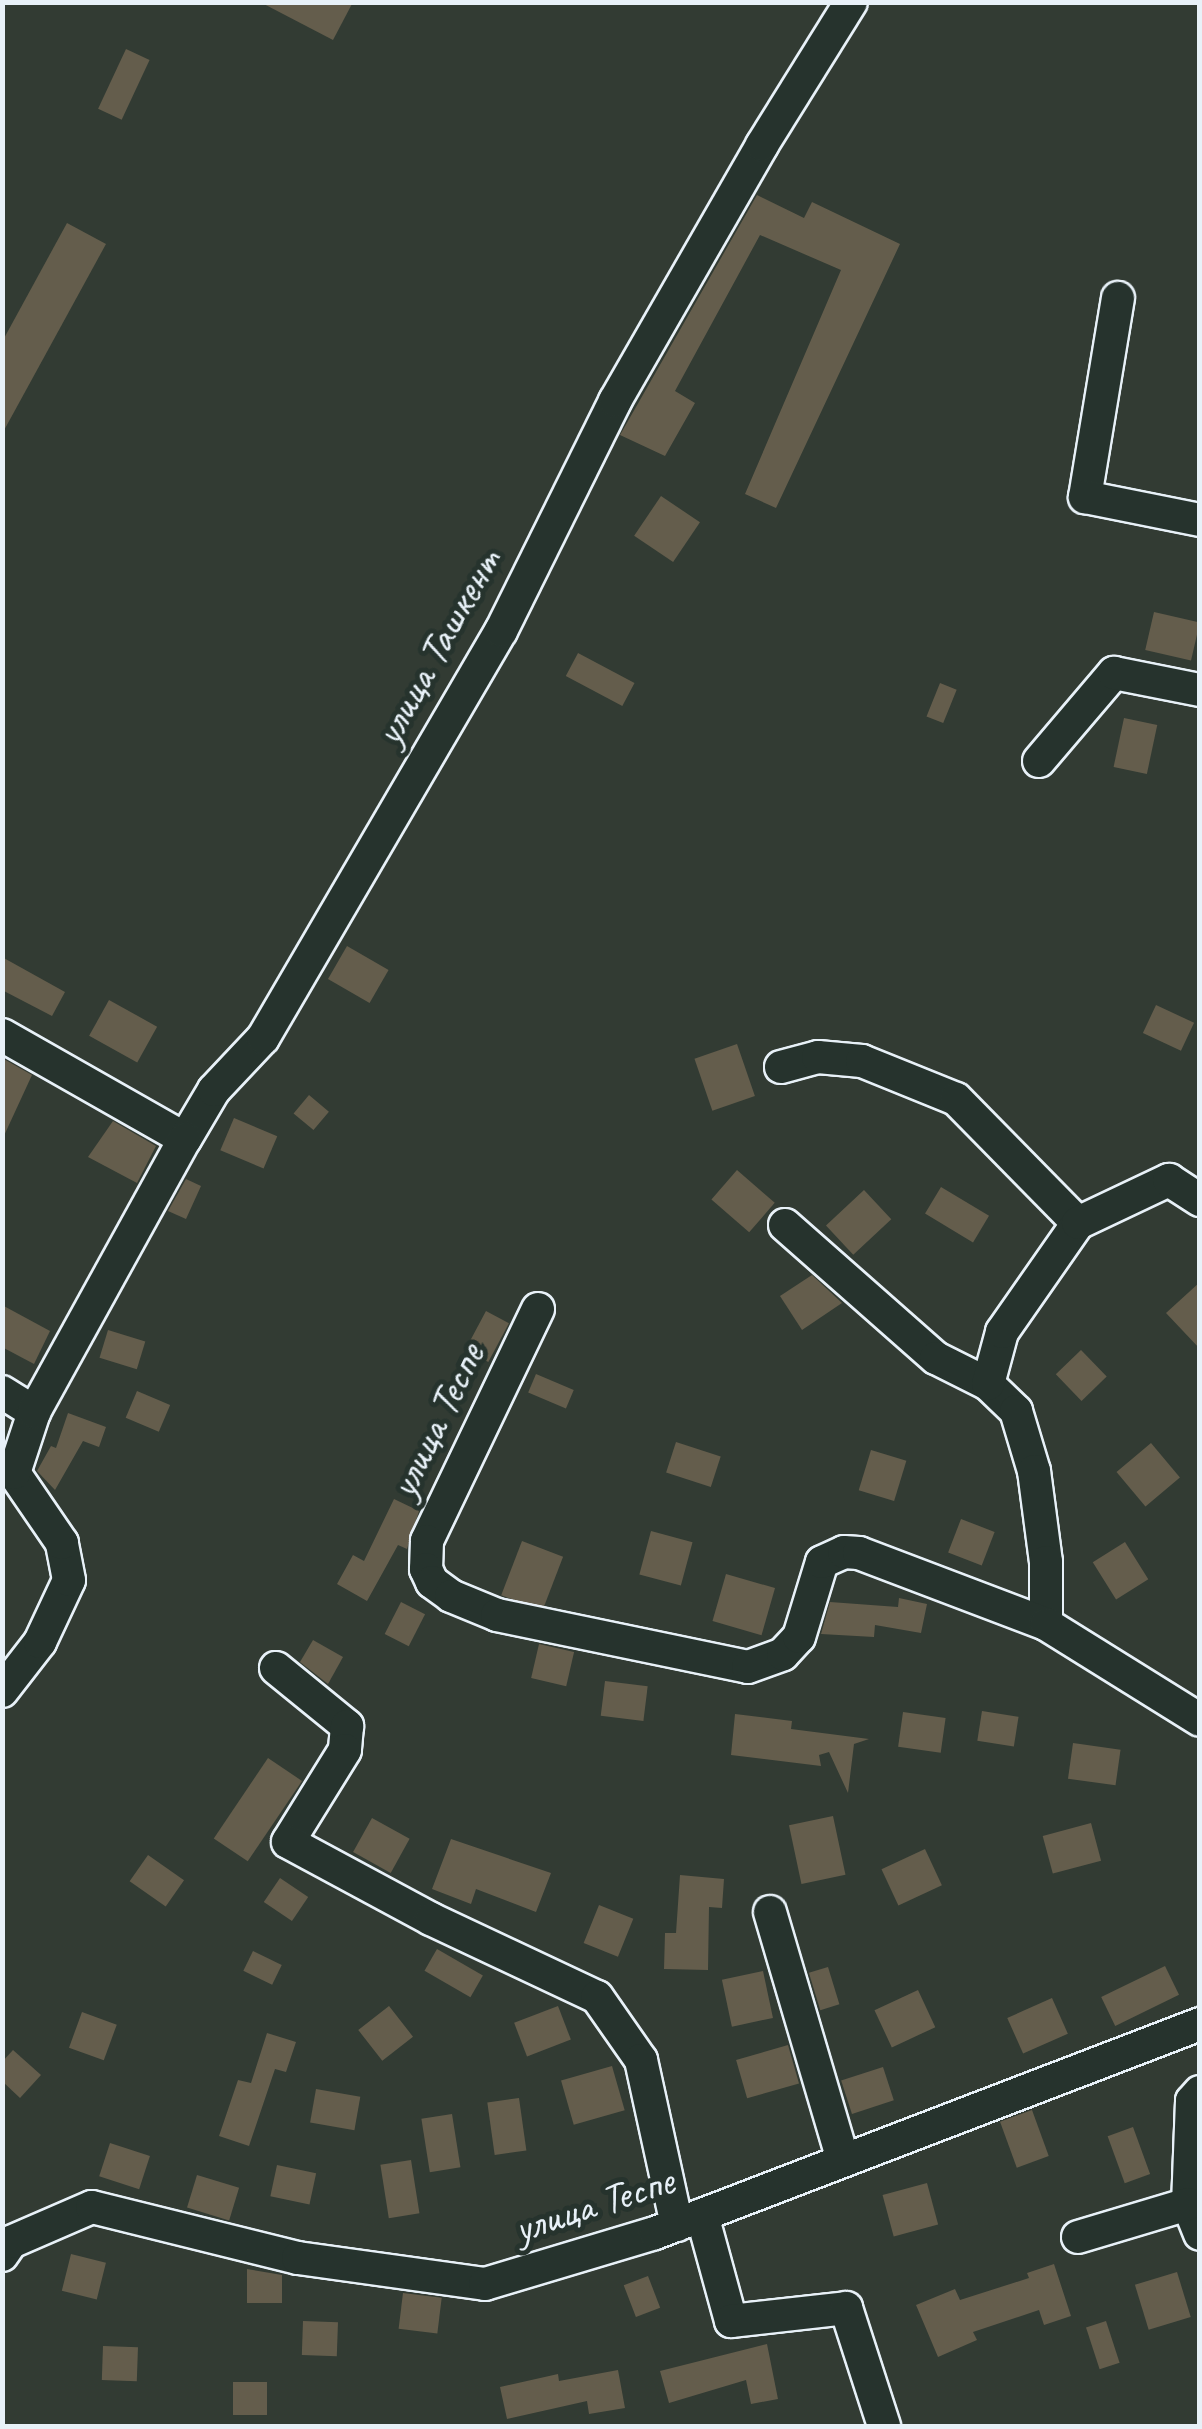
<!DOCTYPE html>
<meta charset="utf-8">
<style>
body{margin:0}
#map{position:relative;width:1202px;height:2429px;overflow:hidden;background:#323b33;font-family:Caveat,sans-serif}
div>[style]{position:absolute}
.building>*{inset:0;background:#645d4c;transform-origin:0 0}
.roads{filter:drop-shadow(2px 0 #e8f1f8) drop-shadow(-2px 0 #e8f1f8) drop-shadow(0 2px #e8f1f8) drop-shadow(0 -2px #e8f1f8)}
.minor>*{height:32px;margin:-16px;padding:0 16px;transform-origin:16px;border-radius:16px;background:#26332d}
span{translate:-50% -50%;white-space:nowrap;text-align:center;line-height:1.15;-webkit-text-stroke:10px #26332d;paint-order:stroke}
.street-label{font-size:42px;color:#e8f1f8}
.frame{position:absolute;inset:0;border:5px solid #e8f1f8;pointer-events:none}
</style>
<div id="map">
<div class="building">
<div style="clip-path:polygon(260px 2px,353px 2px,333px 40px)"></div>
<div style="left:126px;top:49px;width:26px;height:66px;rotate:25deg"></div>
<div style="clip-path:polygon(757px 195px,804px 218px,812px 202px,900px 244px,776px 508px,745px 494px,841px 270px,760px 235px,675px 391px,695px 403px,665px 456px,620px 435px)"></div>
<div style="clip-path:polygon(67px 223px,106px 244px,2px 434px,2px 342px)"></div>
<div style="left:661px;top:496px;width:47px;height:48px;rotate:34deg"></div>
<div style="left:1154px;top:612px;width:47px;height:39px;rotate:13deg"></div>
<div style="left:578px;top:653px;width:64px;height:26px;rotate:28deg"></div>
<div style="left:940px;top:683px;width:18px;height:36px;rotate:22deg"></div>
<div style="left:1124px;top:718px;width:34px;height:50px;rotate:12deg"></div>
<div style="left:347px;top:946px;width:48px;height:38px;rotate:30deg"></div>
<div style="clip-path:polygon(2px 957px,65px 992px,52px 1016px,2px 990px)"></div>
<div style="left:109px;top:1000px;width:55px;height:41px;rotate:29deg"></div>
<div style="left:1156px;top:1005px;width:42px;height:31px;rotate:25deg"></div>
<div style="left:737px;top:1044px;width:55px;height:45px;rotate:71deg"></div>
<div style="clip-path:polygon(2px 1058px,32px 1075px,2px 1140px)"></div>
<div style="left:309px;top:1095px;width:26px;height:24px;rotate:40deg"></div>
<div style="left:234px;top:1118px;width:47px;height:35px;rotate:23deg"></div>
<div style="clip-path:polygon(113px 1121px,156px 1146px,137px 1183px,88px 1157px)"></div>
<div style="left:737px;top:1170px;width:50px;height:39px;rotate:41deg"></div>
<div style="clip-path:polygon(186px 1179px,201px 1186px,186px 1219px,168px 1211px)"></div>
<div style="left:941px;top:1187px;width:56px;height:31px;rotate:31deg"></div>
<div style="left:864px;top:1190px;width:40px;height:52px;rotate:47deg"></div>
<div style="clip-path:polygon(812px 1275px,842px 1303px,802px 1330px,780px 1296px)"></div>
<div style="clip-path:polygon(1200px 1282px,1200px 1349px,1166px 1313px)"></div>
<div style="clip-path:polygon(2px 1305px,50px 1331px,34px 1364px,2px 1347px)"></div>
<div style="left:486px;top:1311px;width:26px;height:44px;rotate:28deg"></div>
<div style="left:108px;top:1330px;width:39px;height:29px;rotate:17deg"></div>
<div style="left:1081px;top:1350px;width:37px;height:35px;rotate:46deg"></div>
<div style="left:536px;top:1374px;width:41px;height:20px;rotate:23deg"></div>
<div style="left:137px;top:1391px;width:36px;height:29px;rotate:23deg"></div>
<div style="clip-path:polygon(68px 1413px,106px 1427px,99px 1447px,83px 1441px,55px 1490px,37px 1471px,51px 1446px,56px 1448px)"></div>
<div style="left:676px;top:1442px;width:47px;height:32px;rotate:18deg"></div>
<div style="left:1151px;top:1443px;width:45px;height:45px;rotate:50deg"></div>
<div style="left:871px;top:1450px;width:37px;height:42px;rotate:17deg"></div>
<div style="clip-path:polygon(394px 1499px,419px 1511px,407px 1549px,398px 1545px,367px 1601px,337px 1584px,353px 1555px,364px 1561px)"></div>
<div style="left:961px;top:1519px;width:36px;height:36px;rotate:21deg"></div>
<div style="left:651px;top:1531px;width:43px;height:45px;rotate:15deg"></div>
<div style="left:522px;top:1541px;width:44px;height:58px;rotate:21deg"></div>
<div style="left:1125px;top:1542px;width:44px;height:38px;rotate:58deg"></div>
<div style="left:726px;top:1574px;width:51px;height:49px;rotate:16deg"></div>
<div style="clip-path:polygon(899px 1598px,927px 1604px,921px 1633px,875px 1625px,874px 1637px,821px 1634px,830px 1602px,898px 1607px)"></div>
<div style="left:401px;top:1602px;width:27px;height:36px;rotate:27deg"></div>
<div style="clip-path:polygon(313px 1640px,343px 1657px,328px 1684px,300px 1662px)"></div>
<div style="left:539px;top:1644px;width:36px;height:35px;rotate:13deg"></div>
<div style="left:605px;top:1681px;width:43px;height:35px;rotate:7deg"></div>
<div style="left:982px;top:1711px;width:37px;height:30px;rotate:9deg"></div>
<div style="left:903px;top:1712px;width:43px;height:35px;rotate:8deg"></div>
<div style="clip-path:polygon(735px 1714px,792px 1721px,791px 1729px,869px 1739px,854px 1744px,848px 1793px,829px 1752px,819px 1755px,821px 1766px,731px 1755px)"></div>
<div style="left:1073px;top:1743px;width:48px;height:36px;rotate:8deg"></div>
<div style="left:268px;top:1758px;width:41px;height:97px;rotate:34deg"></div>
<div style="left:833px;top:1816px;width:60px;height:45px;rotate:78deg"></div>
<div style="left:372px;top:1818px;width:43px;height:39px;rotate:29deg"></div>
<div style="left:1091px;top:1823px;width:39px;height:50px;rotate:75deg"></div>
<div style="clip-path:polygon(451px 1839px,551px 1873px,536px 1912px,476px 1889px,471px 1904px,432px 1889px)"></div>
<div style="left:925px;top:1849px;width:40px;height:48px;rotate:65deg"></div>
<div style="left:148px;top:1855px;width:44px;height:32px;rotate:35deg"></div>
<div style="clip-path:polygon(680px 1875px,724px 1879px,722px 1908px,709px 1907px,708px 1970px,664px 1969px,665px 1933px,676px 1933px)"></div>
<div style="left:280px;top:1878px;width:34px;height:29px;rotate:34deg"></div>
<div style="left:599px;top:1905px;width:37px;height:41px;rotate:22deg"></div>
<div style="left:437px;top:1949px;width:53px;height:25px;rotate:30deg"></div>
<div style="left:253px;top:1951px;width:32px;height:22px;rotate:26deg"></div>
<div style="left:1165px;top:1966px;width:32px;height:71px;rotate:64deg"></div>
<div style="left:828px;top:1967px;width:39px;height:20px;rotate:73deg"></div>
<div style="left:763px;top:1971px;width:48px;height:42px;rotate:78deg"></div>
<div style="left:918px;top:1990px;width:41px;height:48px;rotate:65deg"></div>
<div style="left:1052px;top:1998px;width:39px;height:49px;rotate:66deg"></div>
<div style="left:389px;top:2006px;width:39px;height:39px;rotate:52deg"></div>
<div style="left:558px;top:2006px;width:36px;height:47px;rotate:69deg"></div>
<div style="left:82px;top:2012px;width:37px;height:38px;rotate:20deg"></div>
<div style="clip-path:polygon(267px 2033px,296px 2042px,286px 2072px,275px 2069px,249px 2146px,219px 2136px,238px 2080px,251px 2083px)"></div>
<div style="left:788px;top:2045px;width:40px;height:54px;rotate:74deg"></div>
<div style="clip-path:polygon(13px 2050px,41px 2075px,20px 2098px,2px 2081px,2px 2062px)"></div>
<div style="left:612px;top:2066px;width:46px;height:53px;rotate:74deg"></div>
<div style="left:883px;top:2067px;width:35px;height:44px;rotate:72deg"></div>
<div style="left:316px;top:2089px;width:45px;height:34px;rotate:10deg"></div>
<div style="left:519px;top:2098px;width:53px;height:32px;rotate:82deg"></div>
<div style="left:1032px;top:2110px;width:49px;height:34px;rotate:70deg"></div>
<div style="left:452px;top:2114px;width:54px;height:31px;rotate:81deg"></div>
<div style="left:1133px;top:2127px;width:50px;height:27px;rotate:70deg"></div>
<div style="left:110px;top:2143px;width:42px;height:35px;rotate:18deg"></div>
<div style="left:411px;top:2160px;width:54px;height:31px;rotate:81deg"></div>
<div style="left:277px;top:2165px;width:40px;height:32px;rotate:12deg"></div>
<div style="left:197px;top:2175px;width:44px;height:34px;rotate:17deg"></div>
<div style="left:927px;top:2183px;width:43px;height:46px;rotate:75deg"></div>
<div style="left:71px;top:2254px;width:36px;height:38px;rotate:14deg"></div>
<div style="clip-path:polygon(1054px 2264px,1071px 2316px,1044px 2325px,1039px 2310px,973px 2332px,977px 2340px,938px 2357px,916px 2305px,955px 2289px,960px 2300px,1029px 2278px,1027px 2273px)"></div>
<div style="clip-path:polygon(247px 2269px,282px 2275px,282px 2303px,247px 2303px)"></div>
<div style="left:1177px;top:2272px;width:47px;height:44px;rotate:73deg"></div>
<div style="left:648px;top:2276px;width:34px;height:26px;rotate:69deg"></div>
<div style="left:403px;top:2293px;width:39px;height:36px;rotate:7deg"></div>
<div style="left:303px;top:2321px;width:35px;height:34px;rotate:2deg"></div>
<div style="left:1106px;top:2321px;width:44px;height:21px;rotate:72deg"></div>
<div style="clip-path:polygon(767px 2344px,778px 2399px,751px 2404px,746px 2380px,669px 2403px,660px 2371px)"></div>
<div style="left:103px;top:2346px;width:35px;height:34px;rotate:2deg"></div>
<div style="clip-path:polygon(618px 2370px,625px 2408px,589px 2414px,587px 2401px,507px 2419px,500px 2387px,558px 2374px,559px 2381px)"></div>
<div style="left:233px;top:2382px;width:34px;height:33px"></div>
</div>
<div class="roads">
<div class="minor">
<div style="left:1118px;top:298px;width:202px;rotate:99.4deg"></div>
<div style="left:1085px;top:497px;width:117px;rotate:11.3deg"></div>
<div style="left:1039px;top:761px;width:116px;rotate:-49.6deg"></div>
<div style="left:1114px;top:673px;width:88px;rotate:11.2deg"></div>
<div style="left:2px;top:1035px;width:210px;rotate:29.6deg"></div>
<div style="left:185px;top:1139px;width:57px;rotate:-59.4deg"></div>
<div style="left:214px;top:1090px;width:71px;rotate:-46.7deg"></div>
<div style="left:263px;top:1038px;width:471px;rotate:-59.7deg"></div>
<div style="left:501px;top:631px;width:257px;rotate:-63.6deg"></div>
<div style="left:615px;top:401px;width:295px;rotate:-60.1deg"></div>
<div style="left:762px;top:145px;width:168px;rotate:-58.1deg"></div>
<div style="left:781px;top:1067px;width:38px;rotate:-15deg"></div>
<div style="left:818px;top:1057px;width:44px;rotate:5.2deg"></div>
<div style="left:862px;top:1061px;width:101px;rotate:22deg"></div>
<div style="left:956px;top:1099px;width:174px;rotate:45.5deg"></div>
<div style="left:785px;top:1225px;width:201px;rotate:41.4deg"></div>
<div style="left:936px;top:1358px;width:58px;rotate:26.6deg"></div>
<div style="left:988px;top:1384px;width:39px;rotate:44deg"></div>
<div style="left:1016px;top:1411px;width:63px;rotate:73.3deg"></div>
<div style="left:1034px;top:1471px;width:92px;rotate:82.5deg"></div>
<div style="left:1046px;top:1562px;width:62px;rotate:90deg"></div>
<div style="left:538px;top:1309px;width:257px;rotate:115.6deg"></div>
<div style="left:427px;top:1541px;width:28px;rotate:92deg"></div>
<div style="left:426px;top:1569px;width:14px;rotate:65deg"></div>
<div style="left:432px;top:1582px;width:24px;rotate:36deg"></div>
<div style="left:451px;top:1596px;width:50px;rotate:22.4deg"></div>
<div style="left:497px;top:1615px;width:256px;rotate:11.7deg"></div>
<div style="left:748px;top:1667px;width:37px;rotate:-20deg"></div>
<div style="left:783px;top:1654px;width:23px;rotate:-47deg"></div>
<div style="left:799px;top:1637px;width:78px;rotate:-73deg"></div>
<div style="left:822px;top:1562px;width:24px;rotate:-24deg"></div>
<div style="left:844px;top:1552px;width:15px;rotate:4deg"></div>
<div style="left:859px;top:1553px;width:200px;rotate:20.8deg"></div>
<div style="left:1046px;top:1624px;width:181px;rotate:31.9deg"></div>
<div style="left:988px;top:1384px;width:54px;rotate:-74.9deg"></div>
<div style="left:1002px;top:1332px;width:133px;rotate:-55.1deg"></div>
<div style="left:1078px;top:1223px;width:101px;rotate:-25.3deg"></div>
<div style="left:1169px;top:1180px;width:37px;rotate:33deg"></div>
<div style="left:2px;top:1392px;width:38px;rotate:32deg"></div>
<div style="left:276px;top:1668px;width:92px;rotate:39.2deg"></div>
<div style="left:347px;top:1726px;width:24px;rotate:95deg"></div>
<div style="left:345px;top:1750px;width:108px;rotate:121.8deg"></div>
<div style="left:288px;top:1842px;width:162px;rotate:28.3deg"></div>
<div style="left:431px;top:1919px;width:183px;rotate:25.2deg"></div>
<div style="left:597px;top:1997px;width:77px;rotate:55.1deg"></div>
<div style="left:641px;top:2060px;width:169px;rotate:77.7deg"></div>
<div style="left:2px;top:1691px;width:62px;rotate:-52.2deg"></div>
<div style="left:40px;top:1642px;width:68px;rotate:-64.9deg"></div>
<div style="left:69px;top:1580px;width:38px;rotate:-101deg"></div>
<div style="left:62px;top:1543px;width:85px;rotate:-124.4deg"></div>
<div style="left:14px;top:1473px;width:64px;rotate:-71.8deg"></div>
<div style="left:34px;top:1412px;width:312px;rotate:-61.1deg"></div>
<div style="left:770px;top:1912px;width:259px;rotate:73.6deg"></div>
<div style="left:1200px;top:2092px;width:12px;rotate:132deg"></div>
<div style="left:1192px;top:2101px;width:103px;rotate:92.2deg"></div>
<div style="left:1188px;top:2204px;width:32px;rotate:68deg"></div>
<div style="left:702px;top:2215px;width:110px;rotate:74.7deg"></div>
<div style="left:731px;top:2321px;width:116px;rotate:-6.4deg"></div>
<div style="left:846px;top:2308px;width:124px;rotate:72.1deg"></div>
<div style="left:1078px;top:2237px;width:115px;rotate:-16.7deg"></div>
<div style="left:2px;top:2255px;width:16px;rotate:-55deg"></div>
<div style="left:11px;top:2242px;width:88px;rotate:-23.4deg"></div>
<div style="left:92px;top:2207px;width:212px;rotate:13.9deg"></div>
<div style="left:298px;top:2258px;width:189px;rotate:7.9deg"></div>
<div style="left:485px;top:2284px;width:177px;rotate:-16.7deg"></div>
<div style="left:655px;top:2233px;width:584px;rotate:-20.98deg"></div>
</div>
</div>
<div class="street-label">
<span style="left:438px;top:647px;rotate:-61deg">улица Ташкент</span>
<span style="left:437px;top:1421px;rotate:-64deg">улица Теспе</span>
<span style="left:594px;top:2205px;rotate:-18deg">улица Теспе</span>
</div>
<div class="frame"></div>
</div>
